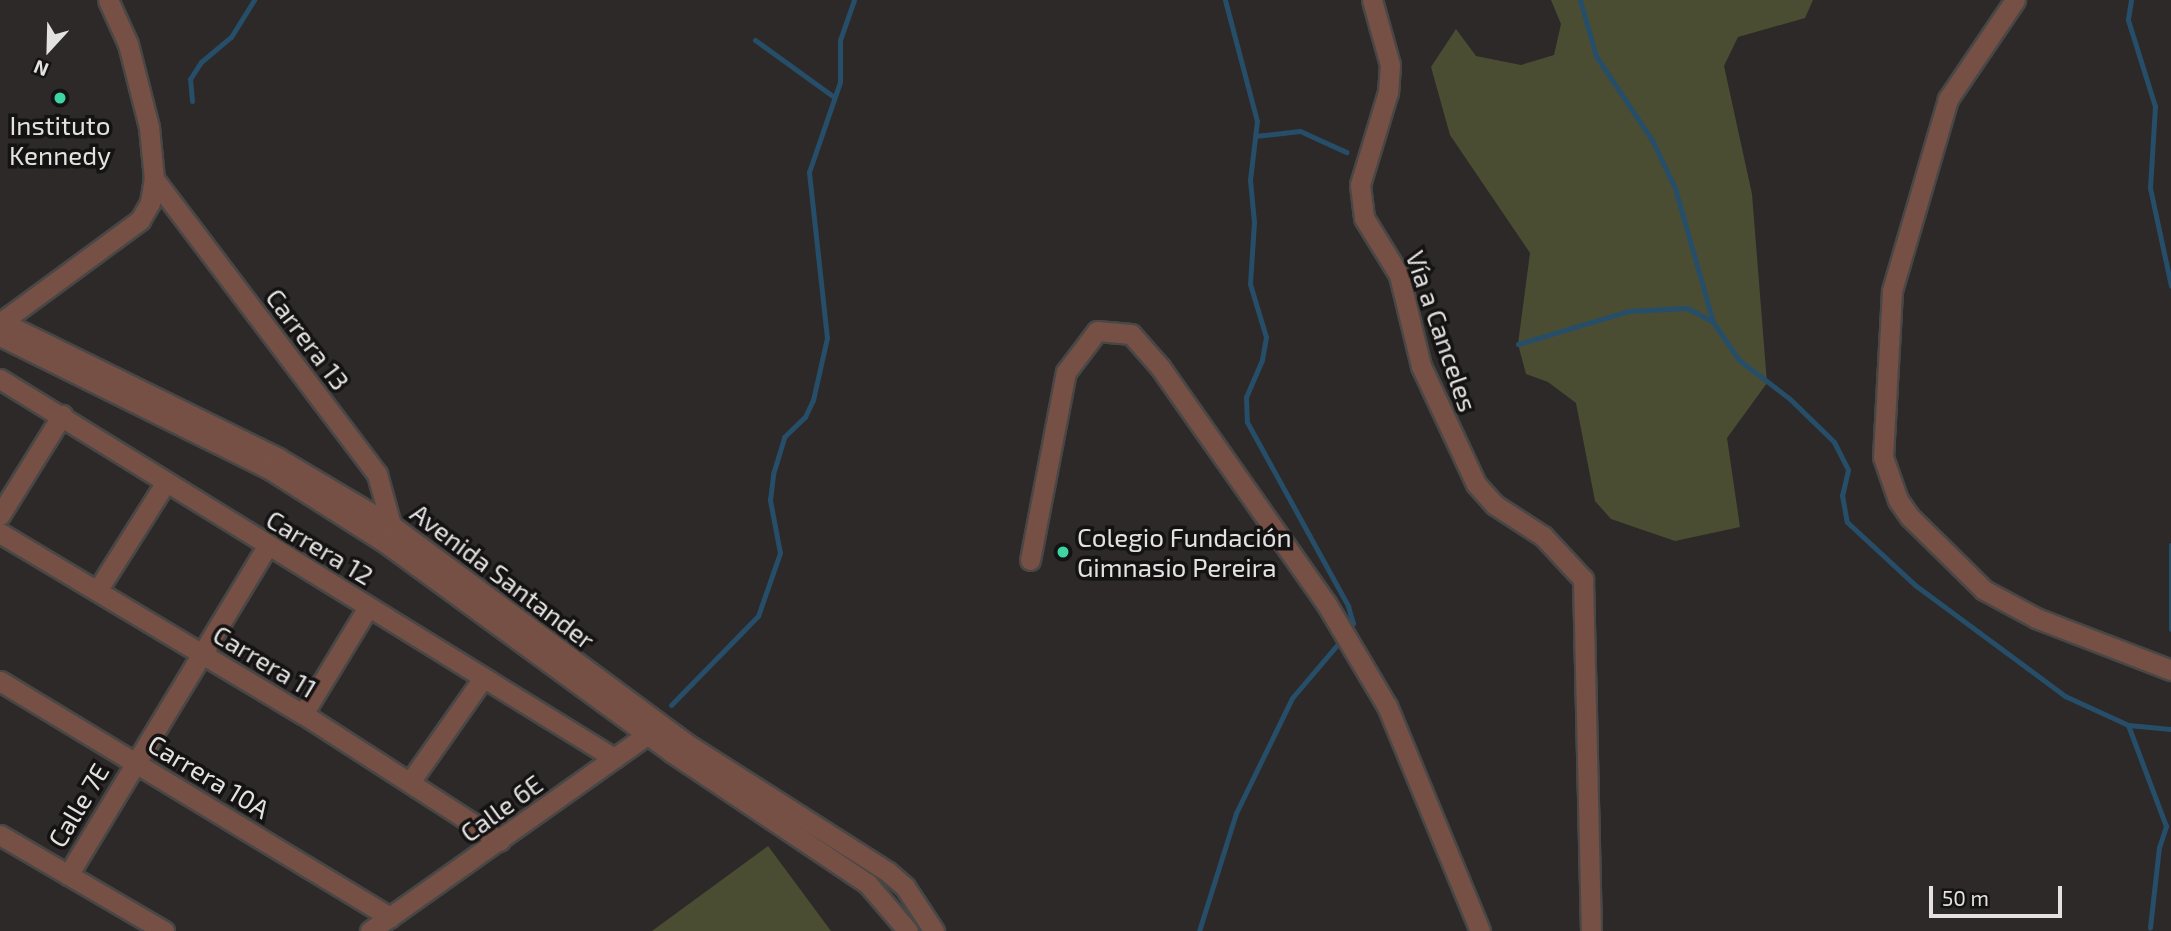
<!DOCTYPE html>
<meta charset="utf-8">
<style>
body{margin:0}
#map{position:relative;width:2171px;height:931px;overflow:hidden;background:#2c2928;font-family:"Exo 2",sans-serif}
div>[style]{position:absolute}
.green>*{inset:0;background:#4b4d33}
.stream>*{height:5px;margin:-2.5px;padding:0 2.5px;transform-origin:2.5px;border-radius:2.5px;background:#264e69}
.roads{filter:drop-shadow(2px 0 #494746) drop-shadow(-2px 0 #494746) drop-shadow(0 2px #494746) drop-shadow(0 -2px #494746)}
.minor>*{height:19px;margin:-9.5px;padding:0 9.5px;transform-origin:9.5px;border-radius:9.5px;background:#775045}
.tertiary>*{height:19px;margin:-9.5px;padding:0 9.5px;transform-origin:9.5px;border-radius:9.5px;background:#775045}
.dots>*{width:19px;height:19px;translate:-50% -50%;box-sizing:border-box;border:4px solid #141212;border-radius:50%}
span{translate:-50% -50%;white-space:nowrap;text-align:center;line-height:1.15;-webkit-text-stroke:7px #141212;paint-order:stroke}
.poi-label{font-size:26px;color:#e4e2e1}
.left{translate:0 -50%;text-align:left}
.street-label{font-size:26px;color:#e4e2e1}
.north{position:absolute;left:14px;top:14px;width:70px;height:70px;-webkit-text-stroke:5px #141212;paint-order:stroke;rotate:202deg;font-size:19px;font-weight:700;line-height:28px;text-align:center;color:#e4e2e1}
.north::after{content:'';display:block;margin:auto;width:24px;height:32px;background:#e4e2e1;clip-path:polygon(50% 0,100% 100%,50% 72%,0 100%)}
.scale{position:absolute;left:1929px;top:886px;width:133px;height:32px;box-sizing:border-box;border:4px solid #e4e2e1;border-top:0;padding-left:9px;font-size:21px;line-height:24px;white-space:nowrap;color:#e4e2e1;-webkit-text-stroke:5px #141212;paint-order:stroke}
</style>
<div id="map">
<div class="green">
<div style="clip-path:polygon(1551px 0,1813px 0,1805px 18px,1738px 37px,1724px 66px,1752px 194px,1767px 383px,1727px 438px,1740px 527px,1675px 541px,1611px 519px,1595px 501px,1576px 403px,1548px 382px,1526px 374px,1518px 344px,1530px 253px,1450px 135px,1431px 67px,1456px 29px,1476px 56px,1521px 65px,1554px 55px,1561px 24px)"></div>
<div style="clip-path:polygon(768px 846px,831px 931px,652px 931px)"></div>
</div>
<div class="stream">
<div style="left:1225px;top:0;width:125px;rotate:75.2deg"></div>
<div style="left:1257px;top:121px;width:59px;rotate:96.8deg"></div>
<div style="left:1250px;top:180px;width:42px;rotate:84.6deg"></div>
<div style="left:1254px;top:222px;width:62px;rotate:93.7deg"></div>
<div style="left:1250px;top:284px;width:55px;rotate:73.2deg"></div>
<div style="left:1266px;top:337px;width:23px;rotate:100deg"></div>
<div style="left:1262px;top:360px;width:40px;rotate:113.4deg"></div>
<div style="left:1246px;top:397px;width:25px;rotate:88deg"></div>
<div style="left:1247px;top:422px;width:210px;rotate:61.2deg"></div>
<div style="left:1348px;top:606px;width:18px;rotate:74deg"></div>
<div style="left:1353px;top:623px;width:10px;rotate:119deg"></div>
<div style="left:1580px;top:0;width:58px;rotate:74.1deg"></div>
<div style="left:1596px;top:56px;width:101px;rotate:56.3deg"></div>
<div style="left:1652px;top:140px;width:53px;rotate:64.4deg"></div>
<div style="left:1675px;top:188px;width:139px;rotate:74.2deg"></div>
<div style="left:1713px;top:322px;width:46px;rotate:55.6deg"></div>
<div style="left:1739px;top:360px;width:64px;rotate:37.4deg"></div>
<div style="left:1790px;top:399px;width:62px;rotate:44.3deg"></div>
<div style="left:1834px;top:442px;width:31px;rotate:63deg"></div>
<div style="left:1848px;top:470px;width:26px;rotate:103deg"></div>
<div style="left:1842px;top:495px;width:27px;rotate:80deg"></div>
<div style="left:1847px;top:522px;width:93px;rotate:42.8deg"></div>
<div style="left:1915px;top:585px;width:187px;rotate:36.5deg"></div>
<div style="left:2065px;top:696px;width:69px;rotate:24.7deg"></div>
<div style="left:2128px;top:725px;width:43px;rotate:5.3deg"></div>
<div style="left:2131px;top:0;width:20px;rotate:99deg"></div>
<div style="left:2128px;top:20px;width:90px;rotate:72.6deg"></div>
<div style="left:2155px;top:106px;width:82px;rotate:93.5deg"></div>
<div style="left:2150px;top:188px;width:100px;rotate:77.9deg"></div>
<div style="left:755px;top:40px;width:97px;rotate:35.8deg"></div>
<div style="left:192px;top:101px;width:22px;rotate:-95deg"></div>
<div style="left:190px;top:79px;width:20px;rotate:-57deg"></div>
<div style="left:201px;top:62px;width:39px;rotate:-40deg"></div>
<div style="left:231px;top:37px;width:44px;rotate:-58.1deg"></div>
<div style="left:1255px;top:136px;width:45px;rotate:-6.3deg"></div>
<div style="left:1300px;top:131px;width:51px;rotate:24.5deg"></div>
<div style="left:1518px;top:344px;width:116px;rotate:-16.6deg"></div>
<div style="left:1629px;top:311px;width:58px;rotate:-3deg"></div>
<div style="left:1687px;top:308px;width:30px;rotate:28deg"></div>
<div style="left:2171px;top:545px;width:84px;rotate:90deg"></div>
<div style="left:671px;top:705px;width:124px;rotate:-45.7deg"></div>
<div style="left:758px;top:616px;width:67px;rotate:-70.8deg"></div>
<div style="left:780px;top:553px;width:54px;rotate:-100.7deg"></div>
<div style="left:770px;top:500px;width:26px;rotate:-83deg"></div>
<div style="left:773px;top:474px;width:39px;rotate:-73deg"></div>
<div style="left:784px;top:437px;width:29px;rotate:-44deg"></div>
<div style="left:805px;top:417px;width:19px;rotate:-65deg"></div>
<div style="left:813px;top:400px;width:64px;rotate:-77.3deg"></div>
<div style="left:827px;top:338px;width:167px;rotate:-96.2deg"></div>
<div style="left:809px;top:172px;width:95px;rotate:-71deg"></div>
<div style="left:840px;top:82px;width:42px;rotate:-90deg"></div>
<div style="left:840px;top:40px;width:42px;rotate:-70.7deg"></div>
<div style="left:2128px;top:725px;width:108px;rotate:69.4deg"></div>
<div style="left:2166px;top:826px;width:22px;rotate:108deg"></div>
<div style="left:2159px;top:847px;width:81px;rotate:96.4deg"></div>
<div style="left:1199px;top:931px;width:124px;rotate:-72.6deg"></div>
<div style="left:1236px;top:813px;width:128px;rotate:-64deg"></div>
<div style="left:1292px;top:698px;width:77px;rotate:-49.7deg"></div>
</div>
<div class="roads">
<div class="minor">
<div style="left:1372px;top:0;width:67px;rotate:74.5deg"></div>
<div style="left:1390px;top:65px;width:27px;rotate:94deg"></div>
<div style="left:1388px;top:92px;width:97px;rotate:106.8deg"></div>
<div style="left:1360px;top:185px;width:33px;rotate:83deg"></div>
<div style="left:1364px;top:218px;width:67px;rotate:58.4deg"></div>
<div style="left:1399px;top:275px;width:94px;rotate:76.4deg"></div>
<div style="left:1421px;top:366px;width:130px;rotate:65deg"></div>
<div style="left:1476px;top:484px;width:28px;rotate:48deg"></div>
<div style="left:1495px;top:505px;width:57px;rotate:32.9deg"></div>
<div style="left:1543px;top:536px;width:59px;rotate:47.1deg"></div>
<div style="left:1583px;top:579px;width:352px;rotate:88.7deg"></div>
<div style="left:2015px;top:0;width:120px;rotate:124.1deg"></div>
<div style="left:1948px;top:99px;width:200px;rotate:106.3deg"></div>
<div style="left:1892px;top:291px;width:166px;rotate:93.1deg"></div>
<div style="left:1883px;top:457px;width:46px;rotate:70.8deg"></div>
<div style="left:1898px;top:500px;width:21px;rotate:55deg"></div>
<div style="left:1910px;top:517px;width:104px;rotate:44.6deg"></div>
<div style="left:1984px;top:590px;width:59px;rotate:28.3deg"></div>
<div style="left:2036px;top:618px;width:145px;rotate:21.1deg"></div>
<div style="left:154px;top:179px;width:370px;rotate:52.9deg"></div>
<div style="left:377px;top:474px;width:53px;rotate:74.6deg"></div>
<div style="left:391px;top:525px;width:13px;rotate:117deg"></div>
<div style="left:0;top:323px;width:174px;rotate:-36.3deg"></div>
<div style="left:140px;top:220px;width:20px;rotate:-60deg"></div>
<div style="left:150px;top:203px;width:24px;rotate:-81deg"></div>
<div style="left:154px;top:179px;width:52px;rotate:-95.5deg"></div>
<div style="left:149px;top:127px;width:86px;rotate:-104.2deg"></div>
<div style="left:128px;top:44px;width:48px;rotate:-114.4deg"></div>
<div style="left:0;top:379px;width:722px;rotate:31.69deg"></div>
<div style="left:0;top:515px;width:118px;rotate:-58.2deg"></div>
<div style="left:0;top:533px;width:353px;rotate:30.9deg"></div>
<div style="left:303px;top:714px;width:234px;rotate:32.8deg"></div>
<div style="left:1030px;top:560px;width:191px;rotate:-79.2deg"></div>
<div style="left:1066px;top:372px;width:51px;rotate:-52.9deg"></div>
<div style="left:1097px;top:331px;width:34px;rotate:5deg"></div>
<div style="left:1131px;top:334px;width:44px;rotate:48.7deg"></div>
<div style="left:1160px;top:367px;width:289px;rotate:54.9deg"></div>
<div style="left:1326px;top:603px;width:120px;rotate:59.4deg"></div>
<div style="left:1387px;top:706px;width:243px;rotate:67.5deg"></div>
<div style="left:97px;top:591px;width:129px;rotate:-57.7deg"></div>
<div style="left:0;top:681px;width:456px;rotate:31.2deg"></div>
<div style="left:303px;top:714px;width:125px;rotate:-58.7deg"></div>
<div style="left:410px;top:782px;width:127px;rotate:-54.9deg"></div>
<div style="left:0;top:835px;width:190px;rotate:30.3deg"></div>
<div style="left:68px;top:875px;width:384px;rotate:-58.8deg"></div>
<div style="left:370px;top:931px;width:355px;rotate:-35.3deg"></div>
</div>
<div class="tertiary">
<div style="left:0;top:321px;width:310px;rotate:26.2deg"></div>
<div style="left:278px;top:458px;width:131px;rotate:30.7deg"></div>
<div style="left:391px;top:525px;width:365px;rotate:36.5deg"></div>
<div style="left:684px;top:742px;width:242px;rotate:32.5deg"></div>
<div style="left:888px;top:872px;width:23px;rotate:41deg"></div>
<div style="left:905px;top:887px;width:53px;rotate:56.6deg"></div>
<div style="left:0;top:336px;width:302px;rotate:26.3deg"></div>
<div style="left:271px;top:470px;width:133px;rotate:32.4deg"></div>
<div style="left:383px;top:541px;width:357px;rotate:36.2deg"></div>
<div style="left:671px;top:752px;width:236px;rotate:33.8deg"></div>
<div style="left:867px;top:883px;width:63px;rotate:49.5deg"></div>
</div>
</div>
<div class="dots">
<div style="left:60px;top:98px;background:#3ed4a3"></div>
<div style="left:1063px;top:552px;background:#3ed4a3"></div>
</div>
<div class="poi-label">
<span style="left:60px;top:140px">Instituto<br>Kennedy</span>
<span class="left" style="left:1077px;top:552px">Colegio Fundación<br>Gimnasio Pereira</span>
</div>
<div class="street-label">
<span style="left:1442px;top:331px;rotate:71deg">Vía a Canceles</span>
<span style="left:308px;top:339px;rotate:53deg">Carrera 13</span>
<span style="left:320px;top:547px;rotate:31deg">Carrera 12</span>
<span style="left:503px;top:576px;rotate:37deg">Avenida Santander</span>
<span style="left:265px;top:661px;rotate:31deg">Carrera 11</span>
<span style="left:209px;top:776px;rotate:31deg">Carrera 10A</span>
<span style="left:78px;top:805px;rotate:-59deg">Calle 7E</span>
<span style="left:501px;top:808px;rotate:-36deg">Calle 6E</span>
</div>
<div class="north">N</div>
<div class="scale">50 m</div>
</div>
